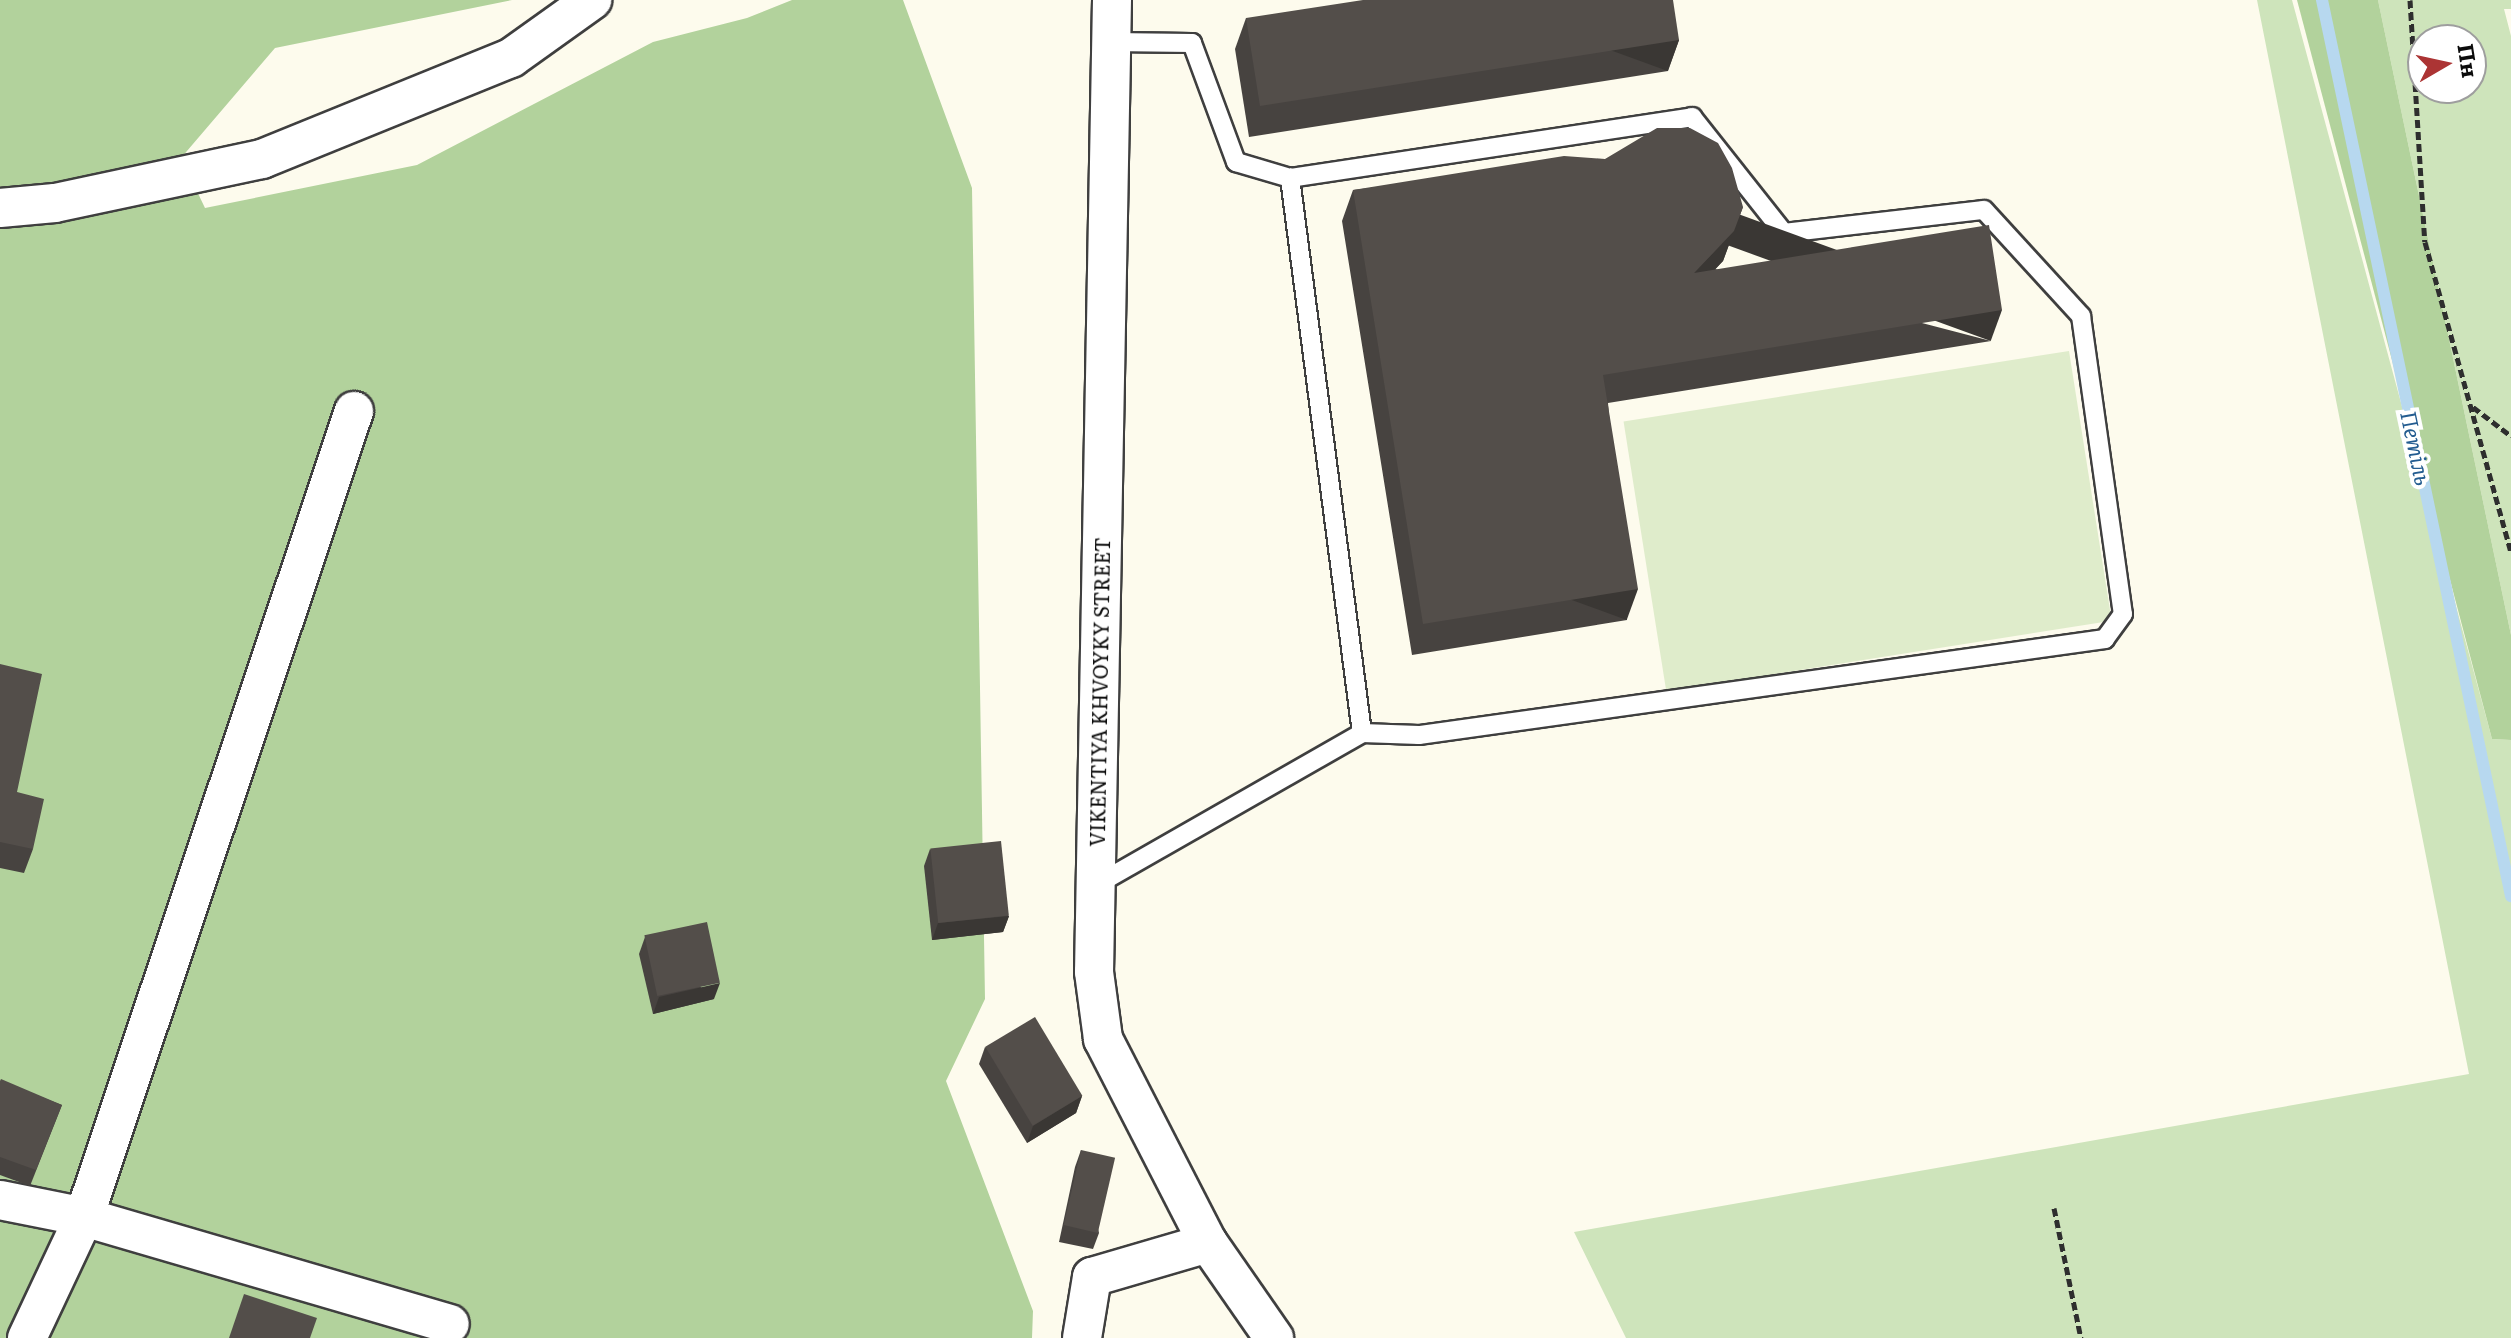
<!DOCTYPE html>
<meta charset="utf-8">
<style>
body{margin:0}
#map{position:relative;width:2511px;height:1338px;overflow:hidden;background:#fdfbed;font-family:Literata,serif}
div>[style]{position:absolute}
.green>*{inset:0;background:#cee4bb}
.forest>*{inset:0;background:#b2d29c}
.pitch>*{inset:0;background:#dfeccb;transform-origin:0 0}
.stream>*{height:12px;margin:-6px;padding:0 6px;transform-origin:6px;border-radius:6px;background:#b7d8ef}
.path>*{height:5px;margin-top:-2.5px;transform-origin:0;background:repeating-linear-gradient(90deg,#2e2e2e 0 8px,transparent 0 12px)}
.roads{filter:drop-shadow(2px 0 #3f3f3f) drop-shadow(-2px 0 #3f3f3f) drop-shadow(0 2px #3f3f3f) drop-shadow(0 -2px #3f3f3f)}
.lane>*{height:18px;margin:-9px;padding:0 9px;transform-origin:9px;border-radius:9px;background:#fff}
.street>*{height:38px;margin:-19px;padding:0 19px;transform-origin:19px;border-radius:19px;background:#fff}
.wall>*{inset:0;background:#474340}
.shaded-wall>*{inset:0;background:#3a3734;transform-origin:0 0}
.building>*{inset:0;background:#534e4a;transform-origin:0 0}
span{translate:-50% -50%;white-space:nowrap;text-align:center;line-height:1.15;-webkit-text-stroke:8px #fff;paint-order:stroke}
.street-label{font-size:20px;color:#0c0c0c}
.water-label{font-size:22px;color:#235c90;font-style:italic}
.north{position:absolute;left:2407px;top:24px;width:80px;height:80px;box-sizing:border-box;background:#fff;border:2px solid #9e9e9e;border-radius:50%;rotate:81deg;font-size:22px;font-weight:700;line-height:32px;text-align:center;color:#0c0c0c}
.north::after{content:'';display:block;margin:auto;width:28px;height:36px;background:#ac3434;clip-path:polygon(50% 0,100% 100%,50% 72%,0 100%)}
</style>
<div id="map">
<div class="green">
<div style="clip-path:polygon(2257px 0,2292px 0,2492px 739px,2511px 740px,2511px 1338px,1626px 1338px,1574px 1232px,2469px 1074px)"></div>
<div style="clip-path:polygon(evenodd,2378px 0,2511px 0,2511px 9px,2504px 9px,2511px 36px,2511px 635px,2378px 0,2423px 40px,2471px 40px,2471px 88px,2423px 88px,2423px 40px)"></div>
</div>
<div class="forest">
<div style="clip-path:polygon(0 0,512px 0,275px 48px,181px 158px,205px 208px,417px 165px,653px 42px,747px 18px,792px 0,903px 0,972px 188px,985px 999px,946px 1081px,1033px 1311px,1032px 1338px,0 1338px)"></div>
<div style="clip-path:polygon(2297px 0,2378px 0,2511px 635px,2511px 740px,2492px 739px)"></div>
</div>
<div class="pitch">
<div style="left:2069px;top:351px;width:273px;height:451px;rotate:81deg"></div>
</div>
<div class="stream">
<div style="left:2322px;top:0;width:916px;rotate:78.09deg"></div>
</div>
<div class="path">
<div style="left:2410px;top:0;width:242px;rotate:86.5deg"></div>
<div style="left:2425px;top:242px;width:323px;rotate:74.5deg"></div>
<div style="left:2473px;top:407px;width:48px;rotate:37.3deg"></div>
<div style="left:2054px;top:1208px;width:133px;rotate:78.3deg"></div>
</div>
<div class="roads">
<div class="lane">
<div style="left:1111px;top:42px;width:81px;rotate:0.7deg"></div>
<div style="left:1192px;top:43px;width:127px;rotate:69.7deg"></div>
<div style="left:1236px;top:162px;width:56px;rotate:16.5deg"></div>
<div style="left:1096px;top:885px;width:306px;rotate:-29.7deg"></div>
<div style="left:1362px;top:733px;width:560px;rotate:-97.39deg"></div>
<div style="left:1290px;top:178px;width:407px;rotate:-8.6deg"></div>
<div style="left:1692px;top:117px;width:148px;rotate:51.6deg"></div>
<div style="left:1784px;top:233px;width:201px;rotate:-6.6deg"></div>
<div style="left:1984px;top:210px;width:144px;rotate:47.5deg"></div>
<div style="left:2081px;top:316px;width:301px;rotate:82deg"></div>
<div style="left:2123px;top:614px;width:31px;rotate:126deg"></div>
<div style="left:2105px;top:639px;width:693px;rotate:172.03deg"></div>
<div style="left:1419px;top:735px;width:57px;rotate:-178deg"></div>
</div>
<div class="street">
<div style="left:1112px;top:0;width:972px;rotate:91.06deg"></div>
<div style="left:1094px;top:972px;width:68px;rotate:82.3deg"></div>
<div style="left:1103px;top:1039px;width:229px;rotate:62.8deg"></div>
<div style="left:1208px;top:1243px;width:116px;rotate:55.2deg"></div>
<div style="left:0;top:208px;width:55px;rotate:-5.2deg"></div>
<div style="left:55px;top:203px;width:212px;rotate:-12deg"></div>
<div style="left:262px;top:159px;width:269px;rotate:-22.1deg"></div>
<div style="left:511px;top:58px;width:100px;rotate:-35.6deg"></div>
<div style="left:354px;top:411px;width:850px;rotate:108.52deg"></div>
<div style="left:84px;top:1217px;width:381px;rotate:16.3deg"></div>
<div style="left:0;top:1200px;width:86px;rotate:11.4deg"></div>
<div style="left:84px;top:1217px;width:134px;rotate:115.2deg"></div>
<div style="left:1082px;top:1338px;width:62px;rotate:-80.7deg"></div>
<div style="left:1092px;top:1277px;width:121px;rotate:-16.3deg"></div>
</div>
</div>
<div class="wall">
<div style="clip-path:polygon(1246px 18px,1679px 40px,1668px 71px,1249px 137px,1235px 49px)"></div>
<div style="clip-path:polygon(1605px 159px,1743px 207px,1723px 261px,1715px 269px,1991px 341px,1608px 403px,1627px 620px,1412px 655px,1342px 221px,1353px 190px)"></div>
<div style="clip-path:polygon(0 664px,17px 792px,33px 849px,24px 873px,0 868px)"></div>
<div style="clip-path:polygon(930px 849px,1009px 916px,1003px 932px,932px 940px,924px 866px)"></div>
<div style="clip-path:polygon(645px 937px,714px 999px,653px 1014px,639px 954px)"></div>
<div style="clip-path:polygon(985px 1047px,1082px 1096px,1076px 1113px,1027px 1143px,979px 1064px)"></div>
<div style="clip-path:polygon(0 1081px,62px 1105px,30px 1186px,0 1175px)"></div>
<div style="clip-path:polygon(1081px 1150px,1099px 1233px,1093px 1249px,1059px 1242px,1075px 1167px)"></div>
</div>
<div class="shaded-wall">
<div style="left:1679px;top:40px;width:33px;height:424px;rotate:110deg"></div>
<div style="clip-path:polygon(1734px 231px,1723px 261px,1683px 304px,1694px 273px)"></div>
<div style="left:2002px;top:310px;width:33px;height:404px;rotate:110deg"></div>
<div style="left:1638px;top:589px;width:33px;height:218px;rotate:110deg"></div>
<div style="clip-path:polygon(1009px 916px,1003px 932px,932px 940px,938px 923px)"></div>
<div style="clip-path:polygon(720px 983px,714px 999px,653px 1014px,659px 997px)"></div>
<div style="clip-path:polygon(1082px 1096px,1076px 1113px,1027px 1143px,1033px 1126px)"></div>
</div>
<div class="building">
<div style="clip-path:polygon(1363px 0,1673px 0,1679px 40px,1260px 106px,1246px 18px)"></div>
<div style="clip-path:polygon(1657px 128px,1690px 128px,1718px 143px,1732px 168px,1743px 207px,1734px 231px,1694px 273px,1989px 225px,2002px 310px,1603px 375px,1638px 589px,1423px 624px,1353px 190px,1564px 156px,1605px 159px)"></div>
<div style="clip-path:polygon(0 664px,42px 674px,17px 792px,44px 799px,33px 849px,0 842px)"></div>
<div style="left:1001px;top:841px;width:75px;height:71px;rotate:84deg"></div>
<div style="left:707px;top:922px;width:62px;height:64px;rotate:78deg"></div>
<div style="left:1035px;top:1017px;width:92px;height:58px;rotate:59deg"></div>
<div style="clip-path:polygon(1px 1079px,62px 1105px,36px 1170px,0 1157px,0 1081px)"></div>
<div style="left:1081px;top:1150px;width:35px;height:77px;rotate:13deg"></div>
<div style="clip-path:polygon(244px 1294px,317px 1318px,310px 1338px,229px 1338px)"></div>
</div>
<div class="street-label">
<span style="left:1099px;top:692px;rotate:-89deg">VIKENTIYA KHVOYKY STREET</span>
</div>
<div class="water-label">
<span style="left:2417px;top:448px;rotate:78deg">Петіль</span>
</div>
<div class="north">Пн</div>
</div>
